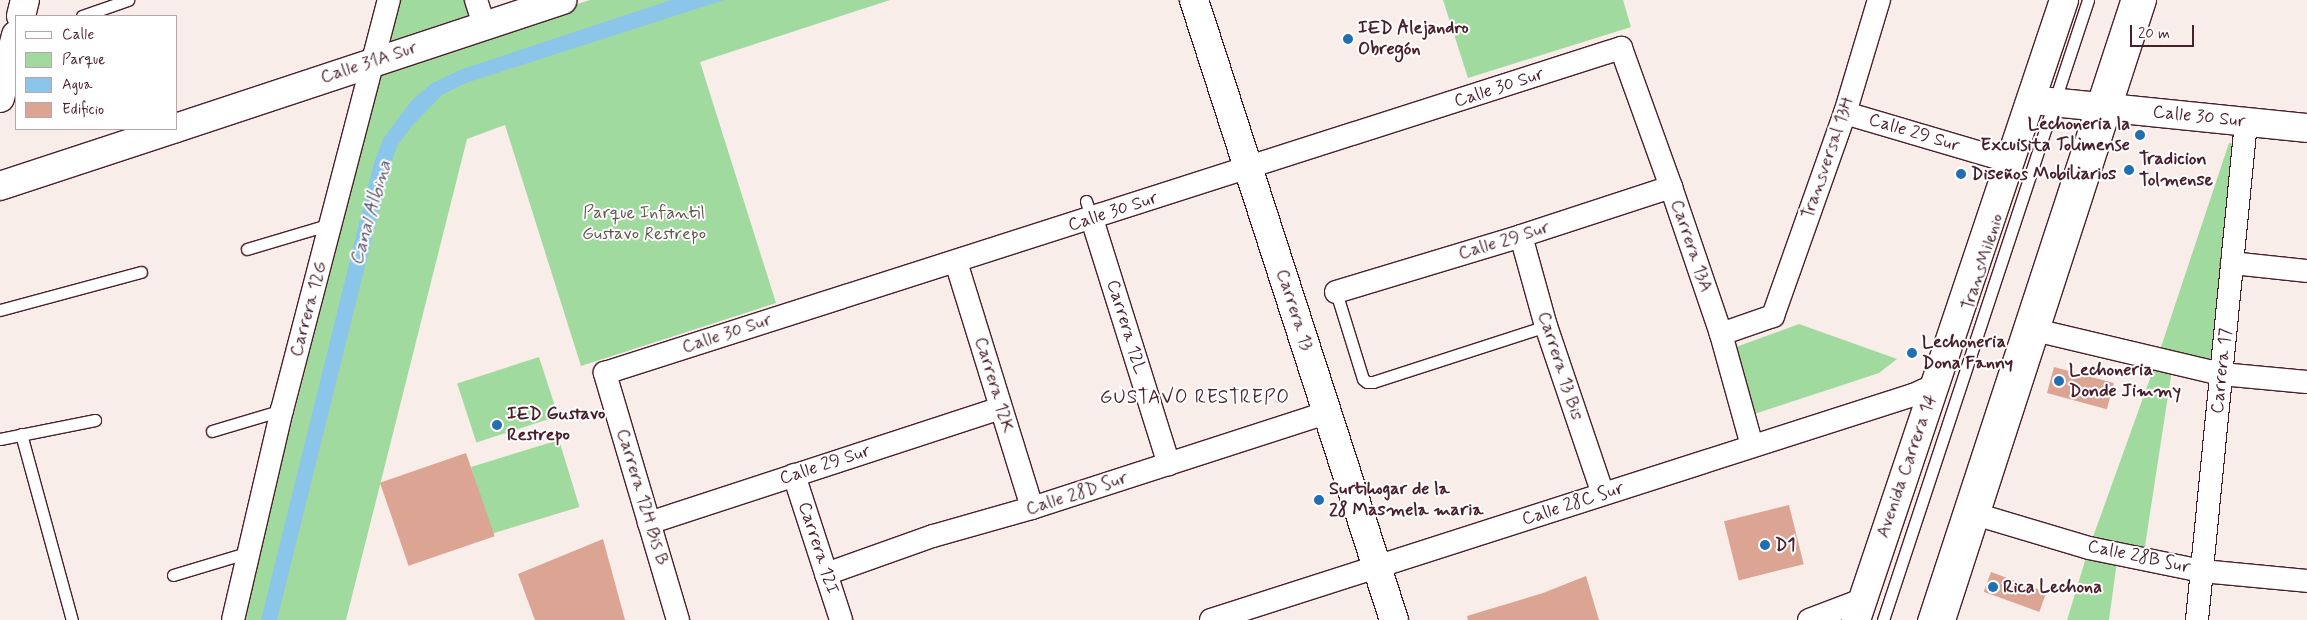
<!DOCTYPE html>
<meta charset="utf-8">
<style>
body{margin:0}
#map{position:relative;width:2307px;height:620px;overflow:hidden;background:#f8ede9;font-family:Mynerve,sans-serif}
div>[style]{position:absolute}
.green>*{inset:0;background:#a0da9f;transform-origin:0 0}
.water>*{inset:0;background:#8bc6ea}
.building>*{inset:0;background:#dba493;transform-origin:0 0}
.roads{filter:drop-shadow(1px 0 #4a1f2b) drop-shadow(-1px 0 #4a1f2b) drop-shadow(0 1px #4a1f2b) drop-shadow(0 -1px #4a1f2b)}
.lane>*{height:11px;margin:-5.5px;padding:0 5.5px;transform-origin:5.5px;border-radius:5.5px;background:#fff}
.street>*{height:22px;margin:-11px;padding:0 11px;transform-origin:11px;border-radius:11px;background:#fff}
.secondary>*{height:28px;margin:-14px;padding:0 14px;transform-origin:14px;border-radius:14px;background:#fff}
.primary>*{height:28px;margin:-14px;padding:0 14px;transform-origin:14px;border-radius:14px;background:#fff}
.dots>*{width:14px;height:14px;translate:-50% -50%;box-sizing:border-box;border:2px solid #fff;border-radius:50%}
span{translate:-50% -50%;white-space:nowrap;text-align:center;line-height:1.15;-webkit-text-stroke:4px #fff;paint-order:stroke}
.poi-label{font-size:18px;color:#4a1f2b;font-weight:700}
.left{translate:0 -50%;text-align:left}
.right{translate:-100% -50%;text-align:right}
.street-label{font-size:18px;color:#4a1f2b}
.park-label{font-size:18px;color:#64574e}
.water-label{font-size:19px;color:#61596e;font-style:italic}
.neighbourhood-label{font-size:19px;color:#4a1f2b;letter-spacing:1px}
.legend{position:absolute;left:15px;top:15px;width:162px;height:115px;box-sizing:border-box;background:#fff;border:1px solid #b7a5aa;margin:0;padding:6px 9px;list-style:none;font-size:15px;color:#4a1f2b}
.legend li{display:flex;align-items:center;gap:10px;height:25px}
.legend b{width:25px;border:1px solid #b7a5aa}
.scale{position:absolute;left:2130px;top:25px;width:64px;height:22px;box-sizing:border-box;border:2px solid #4a1f2b;border-top:0;padding-left:6px;font-size:15px;line-height:18px;white-space:nowrap;color:#4a1f2b;-webkit-text-stroke:4px #fff;paint-order:stroke}
</style>
<div id="map">
<div class="green">
<div style="clip-path:polygon(399px 0,466px 0,478px 35px,590px 0,890px 0,700px 62px,776px 303px,581px 366px,505px 125px,467px 139px,346px 620px,243px 620px,266px 522px,372px 111px)"></div>
<div style="clip-path:polygon(1443px 0,1623px 0,1631px 27px,1468px 78px)"></div>
<div style="clip-path:polygon(2229px 143px,2236px 144px,2213px 373px,2173px 363px,2143px 559px,2118px 554px,2109px 620px,2067px 620px,2089px 548px,2157px 359px)"></div>
<div style="clip-path:polygon(1799px 324px,1897px 359px,1879px 373px,1751px 415px,1733px 348px)"></div>
<div style="left:539px;top:357px;width:62px;height:86px;rotate:72deg"></div>
<div style="left:559px;top:440px;width:70px;height:92px;rotate:73deg"></div>
</div>
<div class="water">
<div style="clip-path:polygon(671px 0,724px 0,466px 83px,442px 95px,411px 127px,397px 146px,389px 170px,277px 620px,261px 620px,374px 163px,383px 139px,412px 100px,431px 84px,460px 70px)"></div>
</div>
<div class="building">
<div style="left:2054px;top:367px;width:62px;height:27px;rotate:15deg"></div>
<div style="left:466px;top:453px;width:88px;height:91px;rotate:71deg"></div>
<div style="left:1789px;top:505px;width:61px;height:67px;rotate:76deg"></div>
<div style="clip-path:polygon(603px 539px,625px 620px,535px 620px,518px 574px)"></div>
<div style="left:1991px;top:572px;width:59px;height:21px;rotate:20deg"></div>
<div style="clip-path:polygon(1586px 576px,1599px 620px,1468px 620px,1467px 616px,1543px 593px)"></div>
</div>
<div class="roads">
<div class="lane">
<div style="left:82px;top:16px;width:49px;rotate:-19.2deg"></div>
<div style="left:1086px;top:201px;width:19px;rotate:72deg"></div>
<div style="left:247px;top:249px;width:88px;rotate:-16.6deg"></div>
<div style="left:1336px;top:292px;width:91px;rotate:72.8deg"></div>
<div style="left:1363px;top:379px;width:5px;rotate:37deg"></div>
<div style="left:1367px;top:382px;width:6px"></div>
<div style="left:1373px;top:382px;width:182px;rotate:-17.9deg"></div>
<div style="left:0;top:310px;width:146px;rotate:-15.1deg"></div>
<div style="left:212px;top:431px;width:73px;rotate:-16.7deg"></div>
<div style="left:21px;top:434px;width:193px;rotate:74.7deg"></div>
<div style="left:0;top:439px;width:97px;rotate:-11.3deg"></div>
<div style="left:173px;top:575px;width:79px;rotate:-16.8deg"></div>
<div style="left:1883px;top:620px;width:653px;rotate:-71.7deg"></div>
<div style="left:1923px;top:620px;width:652px;rotate:-71.87deg"></div>
</div>
<div class="street">
<div style="left:476px;top:0;width:26px;rotate:72deg"></div>
<div style="left:1845px;top:113px;width:173px;rotate:16.4deg"></div>
<div style="left:1092px;top:219px;width:257px;rotate:72.6deg"></div>
<div style="left:1521px;top:236px;width:93px;rotate:74.5deg"></div>
<div style="left:1546px;top:326px;width:177px;rotate:71.3deg"></div>
<div style="left:956px;top:262px;width:257px;rotate:72.8deg"></div>
<div style="left:2232px;top:263px;width:75px;rotate:6.1deg"></div>
<div style="left:1336px;top:292px;width:193px;rotate:-16.8deg"></div>
<div style="left:1521px;top:236px;width:158px;rotate:-18.1deg"></div>
<div style="left:2035px;top:330px;width:191px;rotate:13.3deg"></div>
<div style="left:2221px;top:374px;width:86px;rotate:5.3deg"></div>
<div style="left:1721px;top:334px;width:55px;rotate:-19.1deg"></div>
<div style="left:1773px;top:316px;width:215px;rotate:-70.5deg"></div>
<div style="left:1845px;top:113px;width:118px;rotate:-73.3deg"></div>
<div style="left:794px;top:475px;width:152px;rotate:72deg"></div>
<div style="left:1975px;top:514px;width:119px;rotate:16.6deg"></div>
<div style="left:2089px;top:548px;width:115px;rotate:11.5deg"></div>
<div style="left:2202px;top:571px;width:105px;rotate:5.4deg"></div>
<div style="left:649px;top:523px;width:370px;rotate:-18.1deg"></div>
<div style="left:826px;top:574px;width:114px;rotate:-19.6deg"></div>
<div style="left:933px;top:536px;width:103px;rotate:-15.8deg"></div>
<div style="left:1032px;top:508px;width:310px;rotate:-17.9deg"></div>
<div style="left:233px;top:620px;width:216px;rotate:-76.9deg"></div>
<div style="left:282px;top:410px;width:424px;rotate:-75.4deg"></div>
<div style="left:678px;top:620px;width:258px;rotate:-106.5deg"></div>
<div style="left:605px;top:373px;width:1067px;rotate:-17.74deg"></div>
<div style="left:1621px;top:48px;width:148px;rotate:70.2deg"></div>
<div style="left:1671px;top:187px;width:155px;rotate:71.2deg"></div>
<div style="left:1721px;top:334px;width:116px;rotate:74.5deg"></div>
<div style="left:1211px;top:620px;width:737px;rotate:-17.77deg"></div>
<div style="left:1913px;top:395px;width:24px;rotate:-24deg"></div>
<div style="left:1809px;top:620px;width:57px;rotate:-20.7deg"></div>
<div style="left:2197px;top:620px;width:500px;rotate:-84.38deg"></div>
</div>
<div class="secondary">
<div style="left:1194px;top:0;width:651px;rotate:72.12deg"></div>
<div style="left:21px;top:16px;width:16px;rotate:-76deg"></div>
<div style="left:0;top:98px;width:65px;rotate:-75.7deg"></div>
<div style="left:2032px;top:100px;width:276px;rotate:5.8deg"></div>
<div style="left:176px;top:128px;width:407px;rotate:-18.3deg"></div>
<div style="left:0;top:186px;width:182px;rotate:-18.2deg"></div>
</div>
<div class="primary">
<div style="left:1856px;top:620px;width:654px;rotate:-71.45deg"></div>
<div style="left:1941px;top:620px;width:652px;rotate:-72.04deg"></div>
</div>
</div>
<div class="dots">
<div style="left:1348px;top:39px;background:#1f6fb2"></div>
<div style="left:2140px;top:135px;background:#1f6fb2"></div>
<div style="left:2129px;top:170px;background:#1f6fb2"></div>
<div style="left:1961px;top:174px;background:#1f6fb2"></div>
<div style="left:1912px;top:353px;background:#1f6fb2"></div>
<div style="left:2059px;top:381px;background:#1f6fb2"></div>
<div style="left:497px;top:425px;background:#1f6fb2"></div>
<div style="left:1319px;top:500px;background:#1f6fb2"></div>
<div style="left:1765px;top:545px;background:#1f6fb2"></div>
<div style="left:1993px;top:587px;background:#1f6fb2"></div>
</div>
<div class="poi-label">
<span class="left" style="left:1358px;top:39px">IED Alejandro<br>Obregón</span>
<span class="right" style="left:2130px;top:135px">Lechoneria la<br>Excuisita Tolimense</span>
<span class="left" style="left:2139px;top:170px">Tradicion<br>Tolmense</span>
<span class="left" style="left:1971px;top:174px">Diseños Mobiliarios</span>
<span class="left" style="left:1922px;top:353px">Lechoneria<br>Dona Fanny</span>
<span class="left" style="left:2069px;top:381px">Lechoneria<br>Donde Jimmy</span>
<span class="left" style="left:507px;top:425px">IED Gustavo<br>Restrepo</span>
<span class="left" style="left:1329px;top:500px">Surtihogar de la<br>28 Masmela maria</span>
<span class="left" style="left:1775px;top:545px">D1</span>
<span class="left" style="left:2003px;top:587px">Rica Lechona</span>
</div>
<div class="street-label">
<span style="left:369px;top:63px;rotate:-18deg">Calle 31A Sur</span>
<span style="left:1499px;top:88px;rotate:-18deg">Calle 30 Sur</span>
<span style="left:2199px;top:117px;rotate:6deg">Calle 30 Sur</span>
<span style="left:1914px;top:133px;rotate:17deg">Calle 29 Sur</span>
<span style="left:1828px;top:158px;rotate:-71deg">Transversal 13H</span>
<span style="left:1113px;top:212px;rotate:-18deg">Calle 30 Sur</span>
<span style="left:1504px;top:241px;rotate:-17deg">Calle 29 Sur</span>
<span style="left:1691px;top:246px;rotate:71deg">Carrera 13A</span>
<span style="left:1983px;top:262px;rotate:-72deg">TransMilenio</span>
<span style="left:309px;top:309px;rotate:-75deg">Carrera 12G</span>
<span style="left:1294px;top:310px;rotate:72deg">Carrera 13</span>
<span style="left:1126px;top:327px;rotate:73deg">Carrera 12L</span>
<span style="left:727px;top:334px;rotate:-18deg">Calle 30 Sur</span>
<span style="left:1560px;top:366px;rotate:72deg">Carrera 13 Bis</span>
<span style="left:2222px;top:371px;rotate:-84deg">Carrera 17</span>
<span style="left:994px;top:385px;rotate:73deg">Carrera 12K</span>
<span style="left:825px;top:465px;rotate:-18deg">Calle 29 Sur</span>
<span style="left:1907px;top:466px;rotate:-71deg">Avenida Carrera 14</span>
<span style="left:1077px;top:494px;rotate:-18deg">Calle 28D Sur</span>
<span style="left:642px;top:497px;rotate:73deg">Carrera 12H Bis B</span>
<span style="left:1573px;top:504px;rotate:-18deg">Calle 28C Sur</span>
<span style="left:818px;top:548px;rotate:72deg">Carrera 12I</span>
<span style="left:2139px;top:557px;rotate:12deg">Calle 28B Sur</span>
</div>
<div class="park-label">
<span style="left:644px;top:224px">Parque Infantil<br>Gustavo Restrepo</span>
</div>
<div class="water-label">
<span style="left:371px;top:213px;rotate:-74deg">Canal Albina</span>
</div>
<div class="neighbourhood-label">
<span style="left:1195px;top:398px">GUSTAVO RESTREPO</span>
</div>
<ul class="legend">
<li><b style="height:6px;background:#fff"></b>Calle</li>
<li><b style="height:14px;background:#a0da9f"></b>Parque</li>
<li><b style="height:14px;background:#8bc6ea"></b>Agua</li>
<li><b style="height:14px;background:#dba493"></b>Edificio</li>
</ul>
<div class="scale">20 m</div>
</div>
